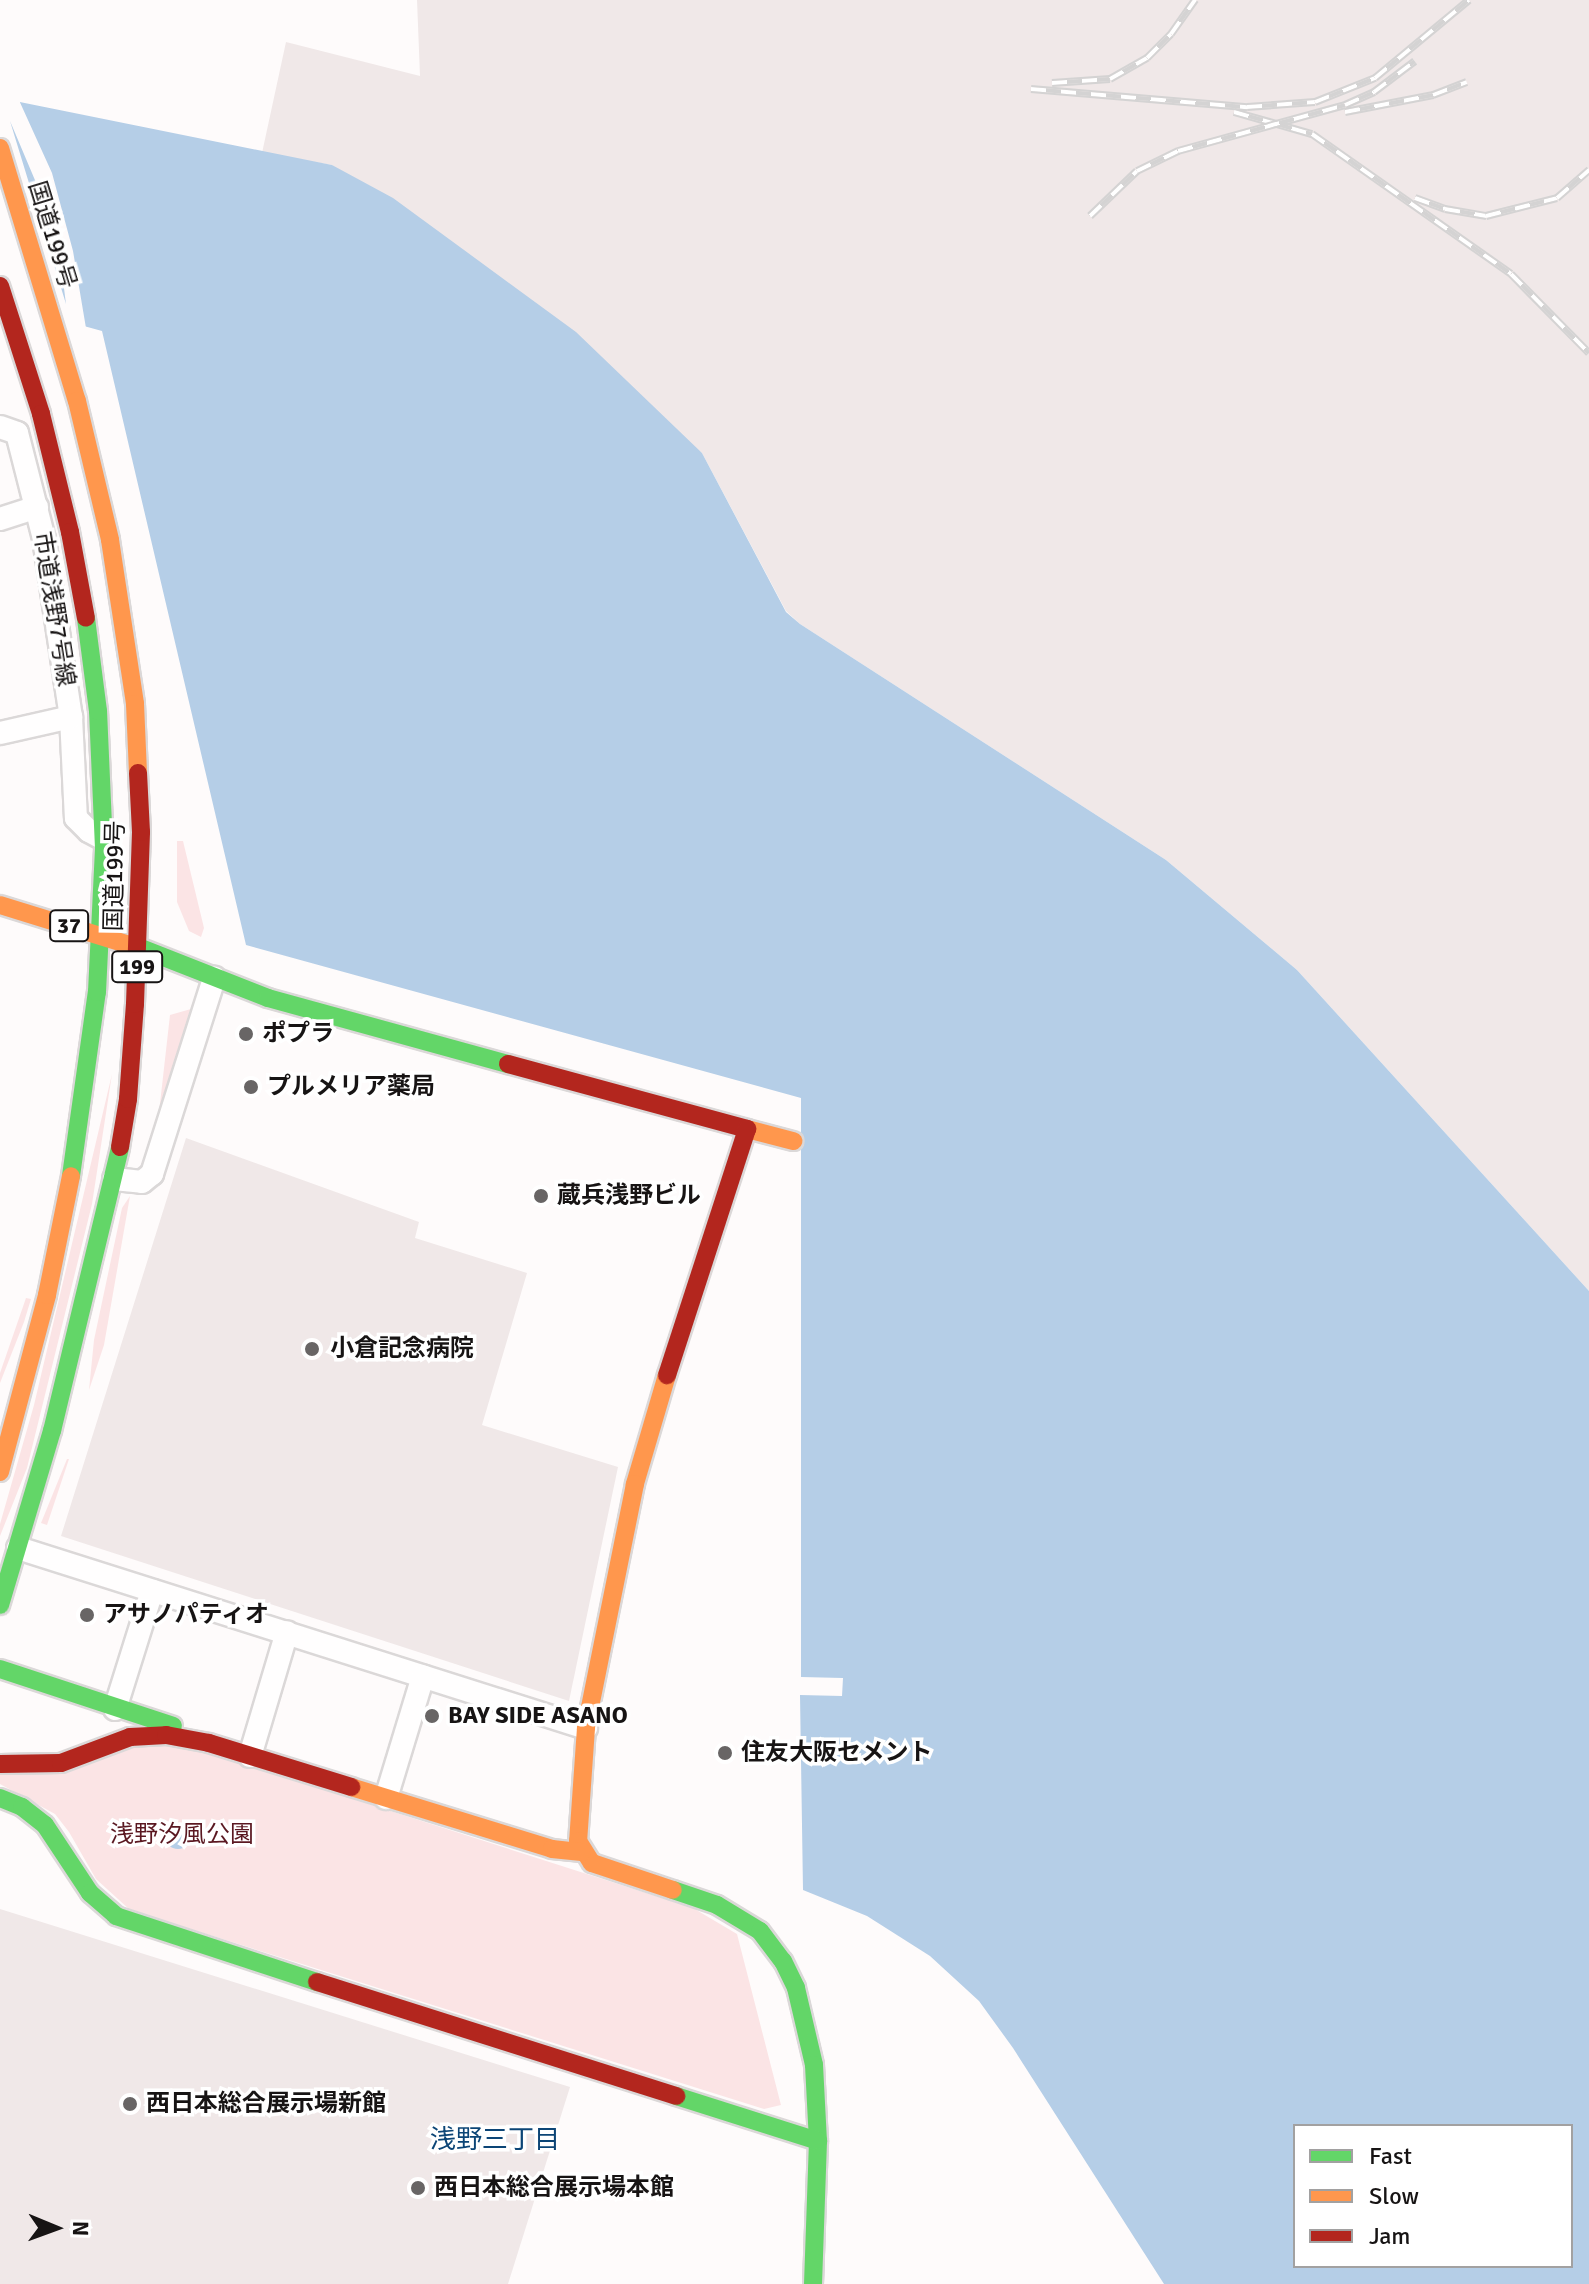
<!DOCTYPE html>
<meta charset="utf-8">
<style>
body{margin:0}
#map{position:relative;width:1589px;height:2284px;overflow:hidden;background:#fefbfb;font-family:Signika,"Noto Sans JP",sans-serif}
div>[style]{position:absolute}
.built>*{inset:0;background:#f0e8e8}
.green>*{inset:0;background:#fbe4e5}
.water>*{inset:0;background:#b5cee7}
.round{border-radius:50%}
.pier>*{inset:0;background:#fefbfb}
.roads{filter:drop-shadow(2px 0 #dbd8d8) drop-shadow(-2px 0 #dbd8d8) drop-shadow(0 2px #dbd8d8) drop-shadow(0 -2px #dbd8d8)}
.street>*{height:22px;margin:-11px;padding:0 11px;transform-origin:11px;border-radius:11px;background:#fffefe}
.fast>*{height:18px;margin:-9px;padding:0 9px;transform-origin:9px;border-radius:9px;background:#63d668}
.slow>*{height:18px;margin:-9px;padding:0 9px;transform-origin:9px;border-radius:9px;background:#ff974d}
.jam>*{height:18px;margin:-9px;padding:0 9px;transform-origin:9px;border-radius:9px;background:#b3261e}
.rail>*{height:8px;margin-top:-4px;transform-origin:0;background:repeating-linear-gradient(90deg,#fff 0 15px,#d4d3d3 0 30px);box-sizing:border-box;border-block:2px solid #d4d3d3}
.dots>*{width:22px;height:22px;translate:-50% -50%;box-sizing:border-box;border:4px solid #fff;border-radius:50%}
span{translate:-50% -50%;white-space:nowrap;text-align:center;line-height:1.15;-webkit-text-stroke:7px #fff;paint-order:stroke}
.shield-label span{padding:2px 6px;background:#fff;border:2px solid;border-radius:6px;-webkit-text-stroke-width:0}
.shield-label{font-size:22px;color:#171414;font-weight:700}
.street-label{font-size:24px;color:#171414}
.poi-label{font-size:24px;color:#171414;font-weight:700}
.left{translate:0 -50%;text-align:left}
.park-label{font-size:24px;color:#5a1821}
.neighbourhood-label{font-size:26px;color:#0c4576}
.legend{position:absolute;left:1293px;top:2124px;width:280px;height:144px;box-sizing:border-box;background:#fff;border:2px solid #a2a1a1;margin:0;padding:10px 14px;list-style:none;font-size:24px;color:#171414}
.legend li{display:flex;align-items:center;gap:16px;height:40px}
.legend b{width:40px;border:2px solid #a2a1a1}
.north{position:absolute;left:16px;top:2188px;width:80px;height:80px;-webkit-text-stroke:6px #fff;paint-order:stroke;rotate:91deg;font-size:22px;font-weight:700;line-height:32px;text-align:center;color:#171414}
.north::after{content:'';display:block;margin:auto;width:28px;height:36px;background:#171414;clip-path:polygon(50% 0,100% 100%,50% 72%,0 100%)}
</style>
<div id="map">
<div class="built">
<div style="clip-path:polygon(417px 0,1589px 0,1589px 1291px,1297px 970px,1166px 860px,800px 624px,786px 611px,702px 453px,332px 165px,262px 153px,286px 42px,420px 76px)"></div>
<div style="clip-path:polygon(186px 1138px,419px 1222px,415px 1238px,527px 1273px,482px 1425px,618px 1467px,569px 1701px,61px 1536px)"></div>
<div style="clip-path:polygon(0 1909px,570px 2087px,508px 2284px,0 2284px)"></div>
</div>
<div class="green">
<div style="clip-path:polygon(177px 841px,183px 841px,204px 928px,201px 937px,189px 931px,177px 902px)"></div>
<div style="clip-path:polygon(198px 1007px,156px 1139px,170px 1015px)"></div>
<div style="clip-path:polygon(112px 1074px,92px 1204px,27px 1468px,0 1536px,0 1524px,34px 1405px)"></div>
<div style="clip-path:polygon(130px 1196px,104px 1345px,89px 1390px,94px 1340px,122px 1208px)"></div>
<div style="clip-path:polygon(26px 1298px,31px 1299px,24px 1322px,0 1383px,0 1373px)"></div>
<div style="clip-path:polygon(67px 1459px,69px 1459px,47px 1525px,41px 1523px)"></div>
<div style="clip-path:polygon(169px 1740px,693px 1908px,737px 1934px,781px 2105px,764px 2109px,130px 1910px,96px 1879px,69px 1832px,55px 1814px,0 1784px,0 1771px)"></div>
</div>
<div class="water">
<div style="clip-path:polygon(evenodd,0 98px,332px 165px,393px 198px,576px 332px,702px 453px,786px 612px,800px 624px,1166px 860px,1297px 970px,1589px 1291px,1589px 2284px,1164px 2284px,1013px 2048px,979px 2001px,930px 1956px,867px 1916px,803px 1890px,800px 1695px,842px 1696px,843px 1678px,801px 1677px,801px 1098px,246px 945px,102px 331px,0 303px,0 98px,1295px 2126px,1571px 2126px,1571px 2266px,1295px 2266px,1295px 2126px)"></div>
<div class="round" style="left:165px;top:1823px;width:26px;height:26px"></div>
</div>
<div class="pier">
<div style="clip-path:polygon(evenodd,0 95px,18px 98px,52px 173px,73px 251px,86px 328px,0 308px,0 95px,10px 121px,48px 211px,59px 249px,66px 304px,10px 121px)"></div>
</div>
<div class="roads">
<div class="street">
<div style="left:0;top:427px;width:18px;rotate:19deg"></div>
<div style="left:17px;top:433px;width:109px;rotate:75.7deg"></div>
<div style="left:44px;top:539px;width:180px;rotate:81.4deg"></div>
<div style="left:71px;top:717px;width:101px;rotate:87.2deg"></div>
<div style="left:76px;top:818px;width:18px;rotate:45deg"></div>
<div style="left:89px;top:831px;width:17px;rotate:28deg"></div>
<div style="left:0;top:519px;width:39px;rotate:-18deg"></div>
<div style="left:0;top:733px;width:73px;rotate:-12.7deg"></div>
<div style="left:114px;top:1179px;width:28px;rotate:6deg"></div>
<div style="left:142px;top:1182px;width:13px;rotate:-39deg"></div>
<div style="left:152px;top:1174px;width:206px;rotate:-72.4deg"></div>
<div style="left:18px;top:1548px;width:596px;rotate:17.58deg"></div>
<div style="left:115px;top:1709px;width:124px;rotate:-72.6deg"></div>
<div style="left:250px;top:1756px;width:129px;rotate:-73.4deg"></div>
<div style="left:386px;top:1798px;width:127px;rotate:-73.1deg"></div>
</div>
<div class="fast">
<div style="left:138px;top:947px;width:140px;rotate:21.4deg"></div>
<div style="left:268px;top:998px;width:249px;rotate:15.4deg"></div>
<div style="left:71px;top:1176px;width:186px;rotate:-82deg"></div>
<div style="left:97px;top:992px;width:144px;rotate:-87.2deg"></div>
<div style="left:104px;top:848px;width:137px;rotate:-92.5deg"></div>
<div style="left:98px;top:711px;width:94px;rotate:-97.4deg"></div>
<div style="left:0;top:1605px;width:182px;rotate:-73.4deg"></div>
<div style="left:52px;top:1431px;width:292px;rotate:-76.5deg"></div>
<div style="left:0;top:1669px;width:182px;rotate:18.2deg"></div>
<div style="left:0;top:1798px;width:24px;rotate:22deg"></div>
<div style="left:22px;top:1807px;width:29px;rotate:38deg"></div>
<div style="left:45px;top:1825px;width:82px;rotate:56.5deg"></div>
<div style="left:90px;top:1893px;width:35px;rotate:41deg"></div>
<div style="left:116px;top:1916px;width:212px;rotate:18.2deg"></div>
<div style="left:673px;top:1890px;width:46px;rotate:18.8deg"></div>
<div style="left:717px;top:1905px;width:50px;rotate:31.2deg"></div>
<div style="left:760px;top:1931px;width:38px;rotate:53deg"></div>
<div style="left:783px;top:1961px;width:30px;rotate:64deg"></div>
<div style="left:796px;top:1988px;width:79px;rotate:76.8deg"></div>
<div style="left:814px;top:2065px;width:76px;rotate:87deg"></div>
<div style="left:818px;top:2141px;width:143px;rotate:92deg"></div>
<div style="left:676px;top:2096px;width:149px;rotate:17.6deg"></div>
</div>
<div class="slow">
<div style="left:0;top:148px;width:264px;rotate:73.1deg"></div>
<div style="left:77px;top:401px;width:143px;rotate:76.6deg"></div>
<div style="left:110px;top:540px;width:166px;rotate:81.3deg"></div>
<div style="left:135px;top:704px;width:69px;rotate:87.5deg"></div>
<div style="left:0;top:905px;width:132px;rotate:17.2deg"></div>
<div style="left:747px;top:1129px;width:48px;rotate:14.6deg"></div>
<div style="left:667px;top:1375px;width:114px;rotate:106.4deg"></div>
<div style="left:635px;top:1484px;width:249px;rotate:101.4deg"></div>
<div style="left:586px;top:1728px;width:113px;rotate:94deg"></div>
<div style="left:578px;top:1841px;width:26px;rotate:58deg"></div>
<div style="left:592px;top:1863px;width:85px;rotate:18.4deg"></div>
<div style="left:0;top:1472px;width:183px;rotate:-75.1deg"></div>
<div style="left:47px;top:1295px;width:121px;rotate:-78.6deg"></div>
<div style="left:351px;top:1787px;width:210px;rotate:17.1deg"></div>
<div style="left:552px;top:1849px;width:30px;rotate:6deg"></div>
</div>
<div class="jam">
<div style="left:0;top:286px;width:134px;rotate:72.2deg"></div>
<div style="left:41px;top:414px;width:122px;rotate:76.2deg"></div>
<div style="left:70px;top:532px;width:87px;rotate:79.5deg"></div>
<div style="left:508px;top:1064px;width:248px;rotate:15.2deg"></div>
<div style="left:747px;top:1129px;width:259px;rotate:108deg"></div>
<div style="left:120px;top:1147px;width:49px;rotate:-80.5deg"></div>
<div style="left:128px;top:1099px;width:95px;rotate:-85.8deg"></div>
<div style="left:135px;top:1004px;width:172px;rotate:-88deg"></div>
<div style="left:141px;top:832px;width:59px;rotate:-92.9deg"></div>
<div style="left:0;top:1764px;width:61px;rotate:-0.9deg"></div>
<div style="left:61px;top:1763px;width:74px;rotate:-20.6deg"></div>
<div style="left:130px;top:1737px;width:36px;rotate:-3deg"></div>
<div style="left:166px;top:1735px;width:44px;rotate:10.5deg"></div>
<div style="left:209px;top:1743px;width:149px;rotate:17.2deg"></div>
<div style="left:317px;top:1982px;width:377px;rotate:17.6deg"></div>
</div>
</div>
<div class="rail">
<div style="left:1052px;top:83px;width:58px;rotate:-3.9deg"></div>
<div style="left:1110px;top:79px;width:43px;rotate:-29.6deg"></div>
<div style="left:1147px;top:58px;width:34px;rotate:-45deg"></div>
<div style="left:1171px;top:34px;width:42px;rotate:-54.8deg"></div>
<div style="left:1031px;top:89px;width:217px;rotate:4.8deg"></div>
<div style="left:1247px;top:107px;width:68px;rotate:-4.2deg"></div>
<div style="left:1315px;top:102px;width:65px;rotate:-21.8deg"></div>
<div style="left:1375px;top:78px;width:122px;rotate:-39.7deg"></div>
<div style="left:1234px;top:112px;width:81px;rotate:15.8deg"></div>
<div style="left:1312px;top:134px;width:243px;rotate:35.1deg"></div>
<div style="left:1511px;top:274px;width:111px;rotate:45.4deg"></div>
<div style="left:1345px;top:112px;width:90px;rotate:-10.9deg"></div>
<div style="left:1433px;top:95px;width:36px;rotate:-21deg"></div>
<div style="left:1415px;top:198px;width:32px;rotate:20deg"></div>
<div style="left:1445px;top:209px;width:42px;rotate:9.7deg"></div>
<div style="left:1486px;top:216px;width:73px;rotate:-14.2deg"></div>
<div style="left:1557px;top:198px;width:43px;rotate:-41.2deg"></div>
<div style="left:1090px;top:216px;width:65px;rotate:-43.8deg"></div>
<div style="left:1137px;top:171px;width:46px;rotate:-26deg"></div>
<div style="left:1178px;top:151px;width:173px;rotate:-15.4deg"></div>
<div style="left:1345px;top:105px;width:32px;rotate:-24deg"></div>
<div style="left:1374px;top:92px;width:51px;rotate:-37.1deg"></div>
</div>
<div class="dots">
<div style="left:246px;top:1034px;background:#686565"></div>
<div style="left:251px;top:1087px;background:#686565"></div>
<div style="left:541px;top:1196px;background:#686565"></div>
<div style="left:312px;top:1349px;background:#686565"></div>
<div style="left:87px;top:1615px;background:#686565"></div>
<div style="left:432px;top:1716px;background:#686565"></div>
<div style="left:725px;top:1753px;background:#686565"></div>
<div style="left:130px;top:2104px;background:#686565"></div>
<div style="left:418px;top:2188px;background:#686565"></div>
</div>
<div class="shield-label">
<span style="left:69px;top:926px">37</span>
<span style="left:137px;top:967px">199</span>
</div>
<div class="street-label">
<span style="left:52px;top:235px;rotate:73deg">国道199号</span>
<span style="left:54px;top:609px;rotate:81deg">市道浅野7号線</span>
<span style="left:115px;top:876px;rotate:-89deg">国道199号</span>
</div>
<div class="poi-label">
<span class="left" style="left:262px;top:1034px">ポプラ</span>
<span class="left" style="left:267px;top:1087px">プルメリア薬局</span>
<span class="left" style="left:557px;top:1196px">蔵兵浅野ビル</span>
<span class="left" style="left:330px;top:1349px">小倉記念病院</span>
<span class="left" style="left:103px;top:1615px">アサノパティオ</span>
<span class="left" style="left:448px;top:1716px">BAY SIDE ASANO</span>
<span class="left" style="left:741px;top:1753px">住友大阪セメント</span>
<span class="left" style="left:146px;top:2104px">西日本総合展示場新館</span>
<span class="left" style="left:434px;top:2188px">西日本総合展示場本館</span>
</div>
<div class="park-label">
<span style="left:182px;top:1835px">浅野汐風公園</span>
</div>
<div class="neighbourhood-label">
<span style="left:495px;top:2141px">浅野三丁目</span>
</div>
<ul class="legend">
<li><b style="height:10px;background:#63d668"></b>Fast</li>
<li><b style="height:10px;background:#ff974d"></b>Slow</li>
<li><b style="height:10px;background:#b3261e"></b>Jam</li>
</ul>
<div class="north">N</div>
</div>
